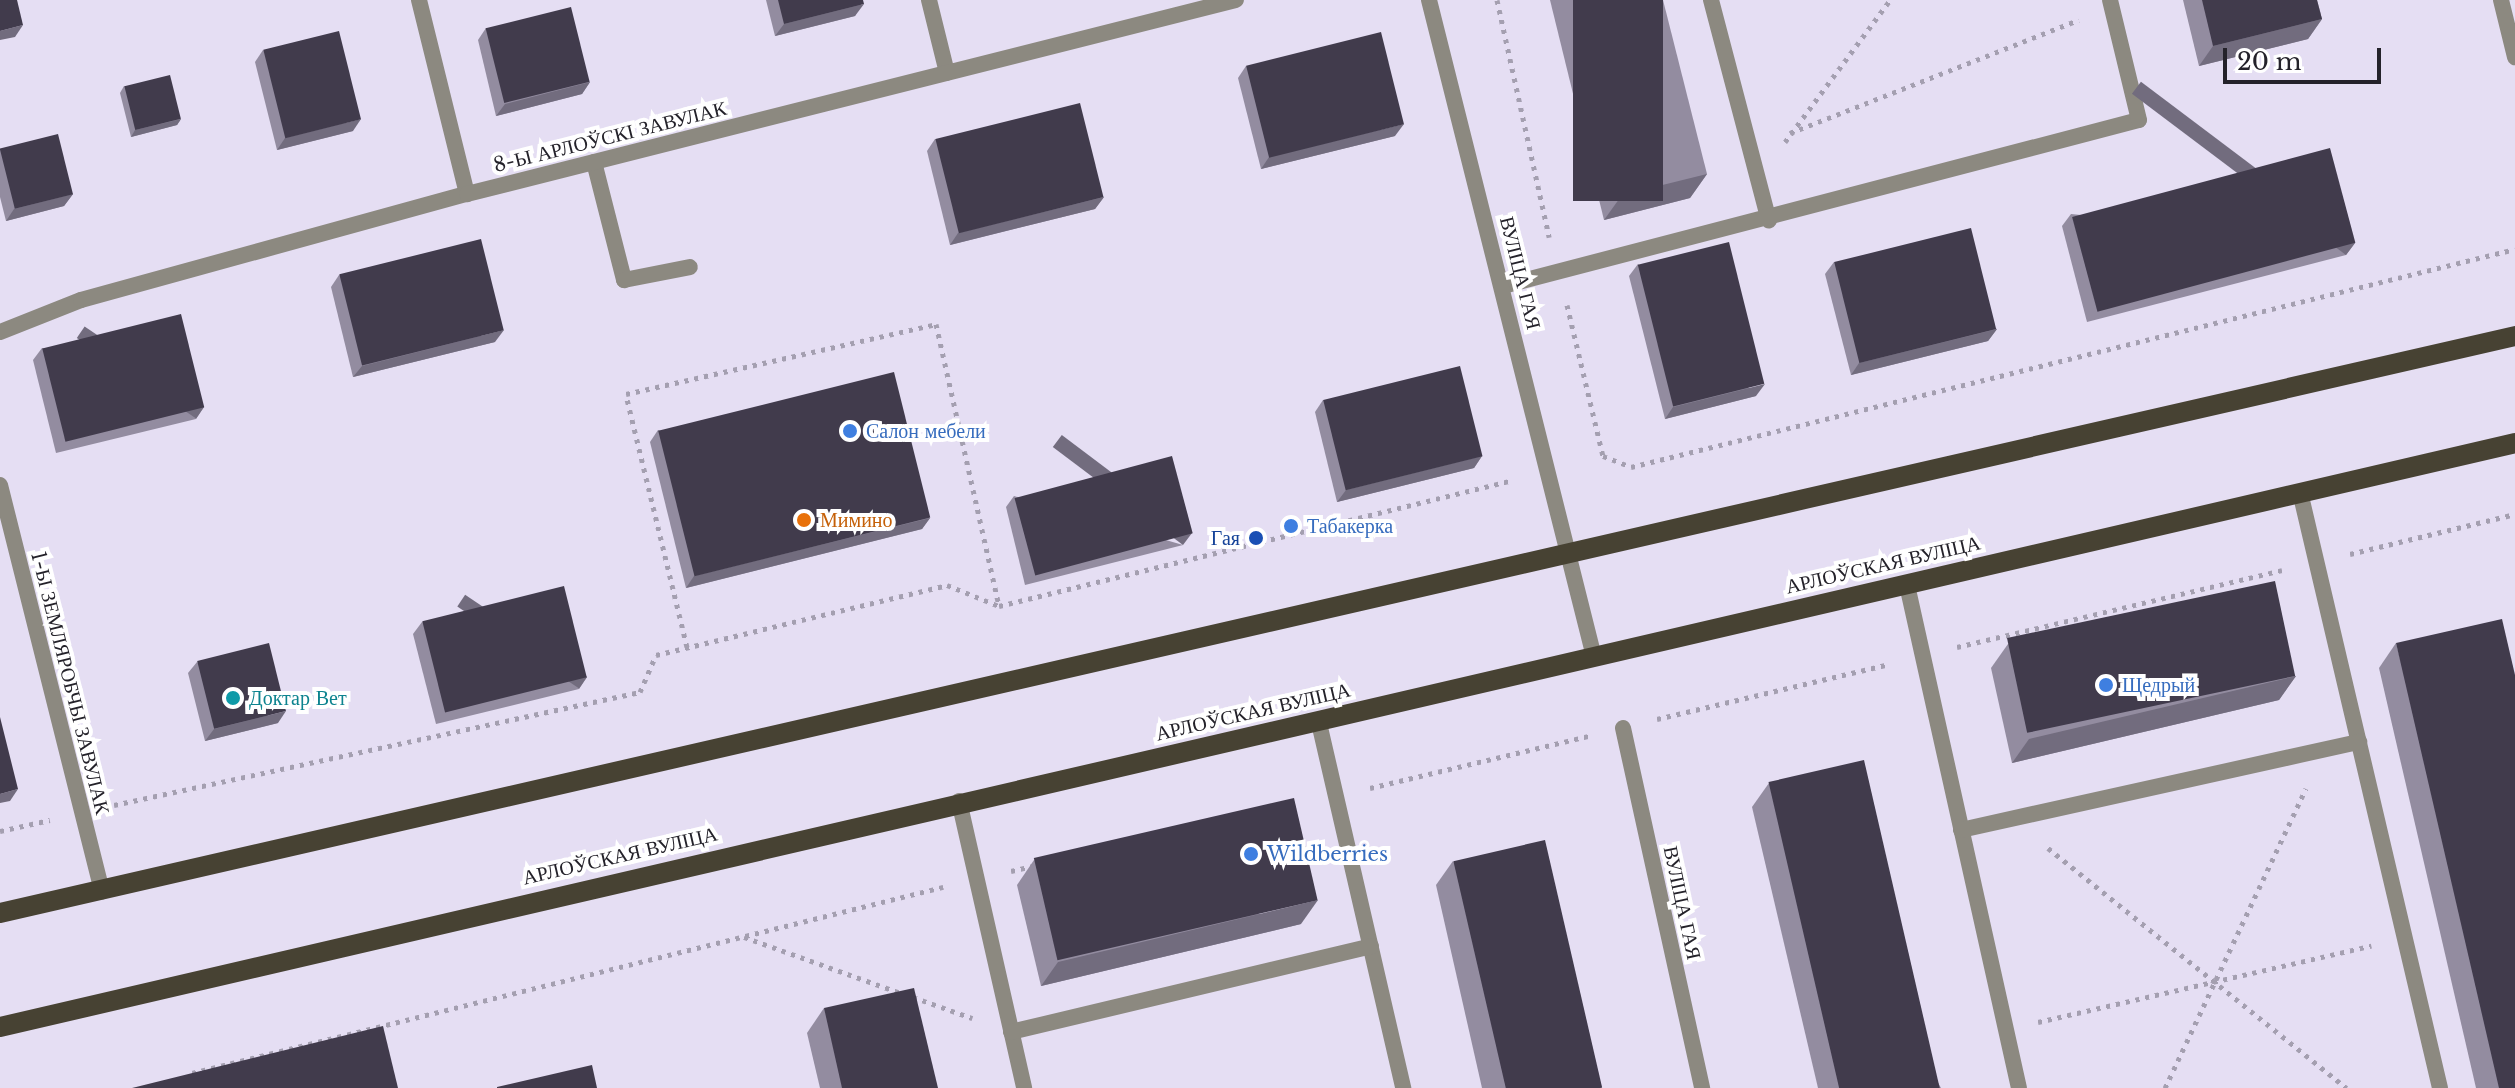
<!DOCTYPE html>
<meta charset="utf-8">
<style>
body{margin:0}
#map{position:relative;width:2515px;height:1088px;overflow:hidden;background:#e5def3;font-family:"Libre Baskerville",serif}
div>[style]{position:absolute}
.path>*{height:5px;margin-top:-2.5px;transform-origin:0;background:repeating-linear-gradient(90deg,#a49fb0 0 4px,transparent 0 10px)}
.lane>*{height:16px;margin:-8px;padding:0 8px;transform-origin:8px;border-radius:8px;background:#8c8980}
.street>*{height:16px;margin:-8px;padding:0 8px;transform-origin:8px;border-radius:8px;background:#8c8980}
.primary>*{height:20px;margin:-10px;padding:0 10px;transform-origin:10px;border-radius:10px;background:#474233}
.wall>*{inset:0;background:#938ca0}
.shaded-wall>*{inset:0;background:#726c7e;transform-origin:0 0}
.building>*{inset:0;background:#413b4c;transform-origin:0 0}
.dots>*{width:22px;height:22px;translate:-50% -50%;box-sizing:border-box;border:4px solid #fff;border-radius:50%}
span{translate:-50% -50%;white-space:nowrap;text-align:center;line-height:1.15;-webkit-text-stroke:8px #fff;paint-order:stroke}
.street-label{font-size:20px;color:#24222a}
.shop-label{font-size:20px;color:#366cbe}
.left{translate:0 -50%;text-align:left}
.food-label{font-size:20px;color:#c56008}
.transit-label{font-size:20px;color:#164399}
.right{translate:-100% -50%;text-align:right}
.culture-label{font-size:20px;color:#0d838f}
.scale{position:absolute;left:2223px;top:48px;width:158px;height:36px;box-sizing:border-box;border:4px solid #24222a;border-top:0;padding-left:10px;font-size:24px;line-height:28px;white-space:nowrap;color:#24222a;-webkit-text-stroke:6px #fff;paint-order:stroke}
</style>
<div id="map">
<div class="path">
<div style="left:1497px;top:0;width:243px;rotate:77.6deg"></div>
<div style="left:1790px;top:133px;width:310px;rotate:-21.4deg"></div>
<div style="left:1785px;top:142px;width:177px;rotate:-53.5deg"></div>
<div style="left:1567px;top:305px;width:155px;rotate:76.6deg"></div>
<div style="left:1603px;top:456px;width:30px;rotate:21deg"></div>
<div style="left:1631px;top:467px;width:910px;rotate:-13.85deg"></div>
<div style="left:2350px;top:554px;width:170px;rotate:-13.6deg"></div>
<div style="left:687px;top:647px;width:260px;rotate:-103.6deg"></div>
<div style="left:626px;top:394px;width:318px;rotate:-12.7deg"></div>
<div style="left:936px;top:324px;width:288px;rotate:77.4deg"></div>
<div style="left:1957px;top:647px;width:334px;rotate:-13.3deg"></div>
<div style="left:1657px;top:719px;width:238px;rotate:-13.3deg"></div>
<div style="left:1370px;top:788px;width:225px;rotate:-13.4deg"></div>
<div style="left:114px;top:805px;width:538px;rotate:-12.12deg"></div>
<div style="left:640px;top:692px;width:40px;rotate:-66.6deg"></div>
<div style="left:656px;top:655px;width:299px;rotate:-13.5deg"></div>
<div style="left:947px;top:585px;width:56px;rotate:22deg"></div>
<div style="left:999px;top:606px;width:529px;rotate:-13.77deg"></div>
<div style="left:0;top:831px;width:51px;rotate:-12.4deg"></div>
<div style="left:2048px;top:848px;width:383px;rotate:38.8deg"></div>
<div style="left:1011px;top:871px;width:26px;rotate:-13deg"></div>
<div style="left:744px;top:937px;width:166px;rotate:19.7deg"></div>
<div style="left:913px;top:997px;width:63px;rotate:19.6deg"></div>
<div style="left:2038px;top:1022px;width:342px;rotate:-12.9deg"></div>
<div style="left:192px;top:1073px;width:774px;rotate:-13.91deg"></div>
<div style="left:2165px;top:1088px;width:331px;rotate:-64.8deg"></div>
</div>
<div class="lane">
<div style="left:1711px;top:0;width:228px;rotate:75.3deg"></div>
<div style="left:2501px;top:0;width:59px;rotate:76.2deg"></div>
<div style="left:594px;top:162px;width:122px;rotate:75.7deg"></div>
<div style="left:624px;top:280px;width:67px;rotate:-11.1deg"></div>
<div style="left:1503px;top:286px;width:657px;rotate:-14.63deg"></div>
<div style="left:2139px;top:120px;width:123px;rotate:-103.6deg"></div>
<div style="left:2300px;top:492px;width:612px;rotate:76.78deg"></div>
<div style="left:1907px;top:585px;width:515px;rotate:77.45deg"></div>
<div style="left:1319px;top:723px;width:375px;rotate:77deg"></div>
<div style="left:959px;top:801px;width:294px;rotate:77.2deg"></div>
<div style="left:1961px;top:830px;width:408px;rotate:-12.5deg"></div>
<div style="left:1011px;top:1032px;width:370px;rotate:-13.4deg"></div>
</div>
<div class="street">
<div style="left:419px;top:0;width:200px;rotate:76.1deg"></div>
<div style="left:929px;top:0;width:75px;rotate:76.1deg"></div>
<div style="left:1429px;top:0;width:677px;rotate:75.9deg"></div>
<div style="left:0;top:332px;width:87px;rotate:-21.6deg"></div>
<div style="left:81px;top:300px;width:400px;rotate:-15.4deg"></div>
<div style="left:467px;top:194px;width:793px;rotate:-14.16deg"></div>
<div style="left:0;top:485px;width:419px;rotate:75.9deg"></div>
<div style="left:1623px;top:728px;width:369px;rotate:77.6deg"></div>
</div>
<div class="primary">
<div style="left:0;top:913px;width:2580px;rotate:-12.92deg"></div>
<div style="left:0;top:1027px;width:2582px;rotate:-13.07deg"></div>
</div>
<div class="wall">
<div style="clip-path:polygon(766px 0,863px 0,855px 16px,775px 36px)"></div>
<div style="clip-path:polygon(1550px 0,1663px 0,1707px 174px,1690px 198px,1604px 220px)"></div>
<div style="clip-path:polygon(2183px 0,2317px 0,2322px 19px,2308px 39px,2199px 66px)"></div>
<div style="clip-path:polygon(486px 28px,590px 82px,582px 94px,496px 116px,478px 40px)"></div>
<div style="clip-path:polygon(263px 50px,353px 131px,277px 150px,255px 62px)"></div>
<div style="clip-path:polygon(1246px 66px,1395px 136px,1261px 169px,1238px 78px)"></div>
<div style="clip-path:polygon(124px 86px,181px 119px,177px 125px,131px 137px,120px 93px)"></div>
<div style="clip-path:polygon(935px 139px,1104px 197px,1095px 209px,950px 245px,927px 151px)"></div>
<div style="clip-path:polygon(0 149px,73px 194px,64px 206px,6px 221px,0 197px)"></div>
<div style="clip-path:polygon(2071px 214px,2355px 243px,2346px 255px,2087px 322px,2062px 226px)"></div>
<div style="clip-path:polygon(1834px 262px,1997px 329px,1988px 341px,1851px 375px,1825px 274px)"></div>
<div style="clip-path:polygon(1638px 264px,1756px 396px,1665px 419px,1629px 276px)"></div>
<div style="clip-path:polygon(339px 275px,495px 342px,353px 377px,331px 287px)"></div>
<div style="clip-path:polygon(42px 348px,204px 407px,196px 419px,56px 453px,33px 360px)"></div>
<div style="clip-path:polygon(1323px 400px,1482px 456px,1474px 468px,1337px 502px,1315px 412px)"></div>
<div style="clip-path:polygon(658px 430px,930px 518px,922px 529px,686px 588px,650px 442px)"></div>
<div style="clip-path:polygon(1014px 496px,1183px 545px,1025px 585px,1006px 507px)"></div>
<div style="clip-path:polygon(422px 622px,587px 677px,579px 689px,436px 724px,413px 634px)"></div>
<div style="clip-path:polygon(2396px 643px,2515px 1088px,2476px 1088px,2379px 668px)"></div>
<div style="clip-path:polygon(2008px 644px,2296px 676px,2279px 700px,2012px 763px,1991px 668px)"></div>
<div style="clip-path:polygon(197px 662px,278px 723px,205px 741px,188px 673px)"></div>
<div style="clip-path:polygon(1769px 783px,1941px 1088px,1818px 1088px,1752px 807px)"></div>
<div style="clip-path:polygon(1034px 860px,1301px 924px,1041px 986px,1017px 885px)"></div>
<div style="clip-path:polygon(1453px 861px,1602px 1088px,1482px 1088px,1436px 885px)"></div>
<div style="clip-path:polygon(824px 1008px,938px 1088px,820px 1088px,807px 1033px)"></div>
</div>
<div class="shaded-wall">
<div style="clip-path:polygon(864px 4px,855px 16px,775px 36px,784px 24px)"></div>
<div style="clip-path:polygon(2322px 19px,2308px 39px,2199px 66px,2213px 46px)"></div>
<div style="clip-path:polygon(23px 25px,15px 37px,0 40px,0 31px)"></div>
<div style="clip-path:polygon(590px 82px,582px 94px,496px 116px,505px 104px)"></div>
<div style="clip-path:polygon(181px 119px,177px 125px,131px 137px,135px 130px)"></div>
<div style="clip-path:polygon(361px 119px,353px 131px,277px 150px,285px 138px)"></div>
<div style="clip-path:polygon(1404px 124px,1395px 136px,1261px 169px,1269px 157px)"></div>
<div style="clip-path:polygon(1707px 174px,1690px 198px,1604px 220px,1622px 195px)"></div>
<div style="clip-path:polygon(73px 194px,64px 206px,6px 221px,14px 209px)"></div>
<div style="clip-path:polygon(1104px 197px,1095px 209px,950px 245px,958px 233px)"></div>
<div style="left:2355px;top:243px;width:15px;height:268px;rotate:127deg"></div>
<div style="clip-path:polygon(1997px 329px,1988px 341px,1851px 375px,1859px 363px)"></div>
<div style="clip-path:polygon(504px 330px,495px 342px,353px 377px,362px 366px)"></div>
<div style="clip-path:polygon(1765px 384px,1756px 396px,1665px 419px,1673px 407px)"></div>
<div style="left:204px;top:407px;width:14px;height:144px;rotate:124deg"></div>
<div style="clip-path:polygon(1482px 456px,1474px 468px,1337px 502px,1346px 490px)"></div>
<div style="clip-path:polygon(930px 518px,922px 529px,686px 588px,694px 576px)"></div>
<div style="left:1192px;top:533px;width:15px;height:163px;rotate:127deg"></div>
<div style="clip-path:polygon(2296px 676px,2279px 700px,2012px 763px,2029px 739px)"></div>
<div style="left:587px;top:677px;width:14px;height:147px;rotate:124deg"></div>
<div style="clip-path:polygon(286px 711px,278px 723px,205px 741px,214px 729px)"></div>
<div style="clip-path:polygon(18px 789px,10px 801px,0 803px,0 794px)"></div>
<div style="clip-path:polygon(1318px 900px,1301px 924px,1041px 986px,1058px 962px)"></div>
</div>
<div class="building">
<div style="clip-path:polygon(0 0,17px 0,23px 25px,0 31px)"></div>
<div style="clip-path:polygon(778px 0,863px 0,864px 4px,784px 24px)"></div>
<div style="left:1573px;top:0;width:90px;height:201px"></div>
<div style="clip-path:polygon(2202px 0,2317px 0,2322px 19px,2213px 46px)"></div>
<div style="left:571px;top:7px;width:77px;height:88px;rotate:76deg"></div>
<div style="left:339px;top:31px;width:91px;height:78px;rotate:76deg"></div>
<div style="left:1381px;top:32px;width:95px;height:139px;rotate:76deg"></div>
<div style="left:170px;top:75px;width:45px;height:47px;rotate:76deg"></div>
<div style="left:1080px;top:103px;width:97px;height:149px;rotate:76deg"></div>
<div style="left:58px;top:134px;width:62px;height:60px;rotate:76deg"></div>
<div style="left:2330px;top:148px;width:98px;height:267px;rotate:75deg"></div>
<div style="left:1971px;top:228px;width:104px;height:141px;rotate:76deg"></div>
<div style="left:481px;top:239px;width:94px;height:146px;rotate:76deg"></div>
<div style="left:1729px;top:242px;width:146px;height:94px;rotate:76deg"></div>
<div style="left:181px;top:314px;width:96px;height:143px;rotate:76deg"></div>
<div style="left:1460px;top:366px;width:93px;height:141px;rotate:76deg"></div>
<div style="left:894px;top:372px;width:150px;height:243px;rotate:76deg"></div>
<div style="left:1172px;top:456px;width:80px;height:163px;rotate:75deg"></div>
<div style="left:2275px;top:581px;width:97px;height:274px;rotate:78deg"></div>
<div style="left:564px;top:586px;width:94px;height:146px;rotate:76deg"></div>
<div style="clip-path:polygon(2502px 619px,2515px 675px,2515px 1088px,2499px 1088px,2396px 643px)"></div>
<div style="left:269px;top:643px;width:70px;height:74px;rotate:76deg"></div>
<div style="clip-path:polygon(0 717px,18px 789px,0 794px)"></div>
<div style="left:1864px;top:760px;width:337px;height:98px;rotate:77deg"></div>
<div style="left:1294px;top:798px;width:105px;height:267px;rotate:77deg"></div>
<div style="left:1545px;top:840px;width:254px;height:94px;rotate:77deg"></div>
<div style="clip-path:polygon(914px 988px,938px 1088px,842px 1088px,824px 1008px)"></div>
<div style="clip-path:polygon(383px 1026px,398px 1088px,132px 1088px)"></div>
<div style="clip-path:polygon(592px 1065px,597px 1088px,497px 1088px,497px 1087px)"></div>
</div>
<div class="dots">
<div style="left:850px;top:431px;background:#3f7fe0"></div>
<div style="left:804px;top:520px;background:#e8710a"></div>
<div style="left:1291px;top:526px;background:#3f7fe0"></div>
<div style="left:1256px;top:538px;background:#1a4fb4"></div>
<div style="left:2106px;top:685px;background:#3f7fe0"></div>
<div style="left:233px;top:698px;background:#0f9aa8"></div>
<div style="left:1251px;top:854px;background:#3f7fe0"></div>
</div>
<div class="street-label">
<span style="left:610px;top:137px;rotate:-14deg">8-Ы АРЛОЎСКІ ЗАВУЛАК</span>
<span style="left:1520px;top:273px;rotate:76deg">ВУЛІЦА ГАЯ</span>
<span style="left:1883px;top:565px;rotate:-13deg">АРЛОЎСКАЯ ВУЛІЦА</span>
<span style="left:70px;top:683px;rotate:76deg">1-Ы ЗЕМЛЯРОБЧЫ ЗАВУЛАК</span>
<span style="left:1253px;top:712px;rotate:-13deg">АРЛОЎСКАЯ ВУЛІЦА</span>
<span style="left:620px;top:856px;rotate:-13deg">АРЛОЎСКАЯ ВУЛІЦА</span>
<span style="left:1682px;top:903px;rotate:78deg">ВУЛІЦА ГАЯ</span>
</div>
<div class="shop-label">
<span class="left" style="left:866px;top:431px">Салон мебели</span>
<span class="left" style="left:1307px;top:526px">Табакерка</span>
<span class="left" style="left:2122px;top:685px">Щедрый</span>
<span class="left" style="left:1267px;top:854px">Wildberries</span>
</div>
<div class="food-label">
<span class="left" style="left:820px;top:520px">Мимино</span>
</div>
<div class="transit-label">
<span class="right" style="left:1240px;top:538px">Гая</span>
</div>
<div class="culture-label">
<span class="left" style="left:249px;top:698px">Доктар Вет</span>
</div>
<div class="scale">20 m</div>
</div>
